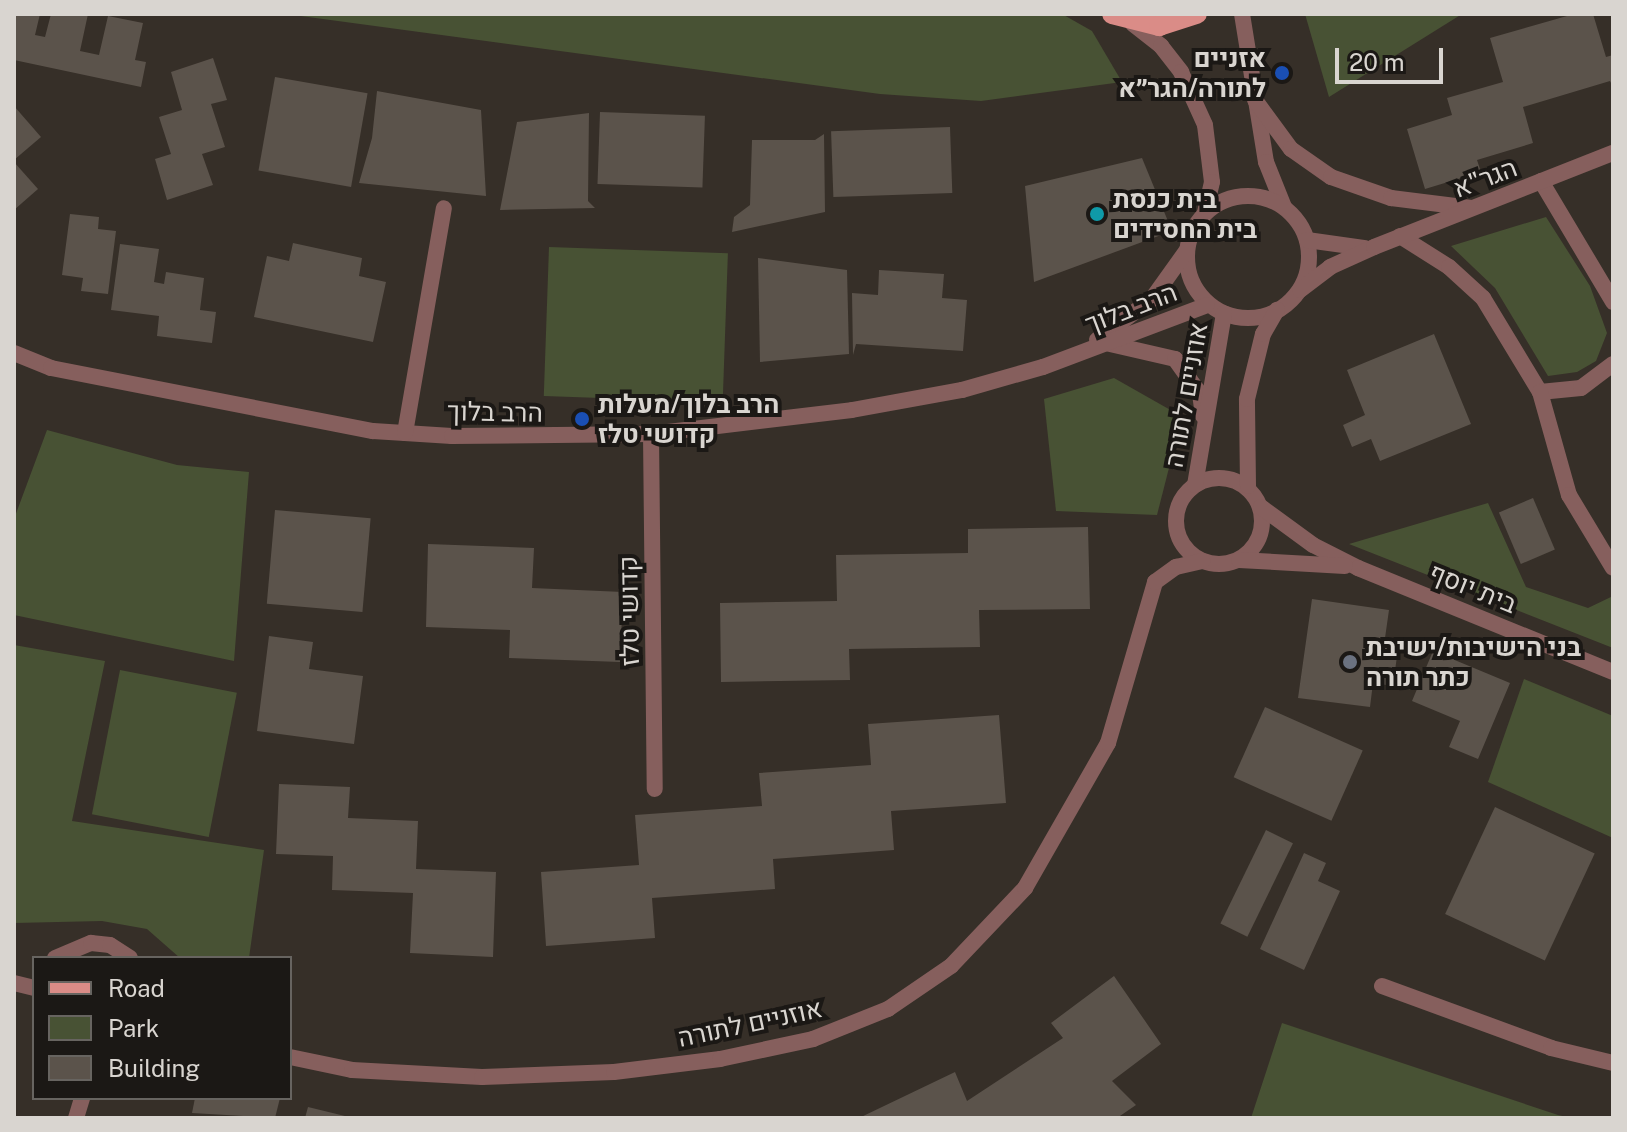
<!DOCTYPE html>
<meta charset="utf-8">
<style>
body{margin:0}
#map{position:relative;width:1627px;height:1132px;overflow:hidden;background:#362f28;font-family:"Public Sans",Heebo,sans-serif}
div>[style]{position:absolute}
.green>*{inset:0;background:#485234;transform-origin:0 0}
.building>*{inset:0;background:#5b534b;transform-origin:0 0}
.lane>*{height:16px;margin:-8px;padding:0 8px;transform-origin:8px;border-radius:8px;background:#865f5d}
.street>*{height:16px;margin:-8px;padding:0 8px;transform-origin:8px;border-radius:8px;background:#865f5d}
.street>.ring{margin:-8px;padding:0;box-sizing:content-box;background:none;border:16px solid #865f5d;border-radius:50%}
.primary>*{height:20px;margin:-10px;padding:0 10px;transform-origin:10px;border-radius:10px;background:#da8c87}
.dots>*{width:22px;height:22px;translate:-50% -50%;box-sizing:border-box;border:4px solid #1b1815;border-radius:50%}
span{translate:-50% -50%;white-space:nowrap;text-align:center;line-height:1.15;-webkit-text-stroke:8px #1b1815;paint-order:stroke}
.poi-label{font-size:26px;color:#d9d5d0;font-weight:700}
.right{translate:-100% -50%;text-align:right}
.left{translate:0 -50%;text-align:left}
.street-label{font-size:26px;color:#d9d5d0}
.frame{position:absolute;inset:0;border:16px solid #d9d5d0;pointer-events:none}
.legend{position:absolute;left:32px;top:956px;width:260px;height:144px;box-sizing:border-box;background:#1b1815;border:2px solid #676460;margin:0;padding:10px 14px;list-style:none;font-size:24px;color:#d9d5d0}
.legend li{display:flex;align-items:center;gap:16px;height:40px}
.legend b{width:40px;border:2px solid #676460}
.scale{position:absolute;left:1335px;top:48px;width:108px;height:36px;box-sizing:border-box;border:4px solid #d9d5d0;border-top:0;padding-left:10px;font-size:24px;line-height:28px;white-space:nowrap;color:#d9d5d0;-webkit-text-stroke:6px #1b1815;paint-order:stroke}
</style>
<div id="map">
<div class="green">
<div style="clip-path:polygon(286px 14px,1062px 14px,1092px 31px,1122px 82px,981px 101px,880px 94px)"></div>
<div style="clip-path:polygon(1305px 14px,1462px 14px,1329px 97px)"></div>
<div style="clip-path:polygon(1546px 217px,1590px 286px,1607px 333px,1596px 361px,1577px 372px,1548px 376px,1495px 288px,1451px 246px)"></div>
<div style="left:549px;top:247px;width:179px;height:149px;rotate:2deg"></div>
<div style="clip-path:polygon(1114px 378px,1174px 412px,1170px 464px,1157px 515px,1056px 511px,1044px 399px)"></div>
<div style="clip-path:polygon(47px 430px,177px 465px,249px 472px,234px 661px,14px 615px,14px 519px)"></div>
<div style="clip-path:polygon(1488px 503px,1526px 587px,1588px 608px,1613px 596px,1613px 648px,1349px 544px)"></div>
<div style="clip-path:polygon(14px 645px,105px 661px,72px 821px,264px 850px,249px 958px,180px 958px,147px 929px,102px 921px,14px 923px)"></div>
<div style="left:120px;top:670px;width:119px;height:147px;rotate:11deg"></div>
<div style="clip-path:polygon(1524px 679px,1613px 716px,1613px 838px,1488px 782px)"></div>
<div style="clip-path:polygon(1282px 1023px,1558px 1115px,1571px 1118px,1251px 1118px)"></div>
</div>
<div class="building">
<div style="clip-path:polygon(14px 14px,40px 14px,35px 35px,45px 37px,51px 14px,88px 14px,80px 51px,99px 55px,108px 16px,143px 23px,135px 60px,146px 62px,141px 87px,14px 60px)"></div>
<div style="clip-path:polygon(1574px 14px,1593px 14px,1606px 57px,1613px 55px,1613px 87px,1610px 81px,1523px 107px,1533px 143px,1477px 160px,1481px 172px,1425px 189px,1407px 129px,1452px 115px,1447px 98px,1503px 82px,1490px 38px)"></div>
<div style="clip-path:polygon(213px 58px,227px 100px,211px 104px,225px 147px,202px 154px,213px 185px,167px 200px,155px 159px,171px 154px,159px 117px,182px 110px,171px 72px)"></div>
<div style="left:275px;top:77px;width:94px;height:95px;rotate:10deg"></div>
<div style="clip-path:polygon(377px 91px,481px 110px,486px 196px,359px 183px,372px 138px)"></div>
<div style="clip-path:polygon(14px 106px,41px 137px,14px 160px)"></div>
<div style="left:600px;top:112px;width:105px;height:72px;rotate:2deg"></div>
<div style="clip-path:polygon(589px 113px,588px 201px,595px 208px,500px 210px,517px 122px)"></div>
<div style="left:950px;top:127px;width:66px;height:119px;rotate:88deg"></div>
<div style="clip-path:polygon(824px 134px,825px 212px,732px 232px,734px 217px,750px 205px,752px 140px,815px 140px)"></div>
<div style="clip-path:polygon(1142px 158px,1172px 231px,1034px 282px,1025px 186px)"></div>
<div style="clip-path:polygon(14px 162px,38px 189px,14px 210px)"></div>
<div style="clip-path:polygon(70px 214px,99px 217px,98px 229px,116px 231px,108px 294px,81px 291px,83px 278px,62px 275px)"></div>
<div style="clip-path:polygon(293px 243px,362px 258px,359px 276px,386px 282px,373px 342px,254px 317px,267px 256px,289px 261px)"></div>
<div style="clip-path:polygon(120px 244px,159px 249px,154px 282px,164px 284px,166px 272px,204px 278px,200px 310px,216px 312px,212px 343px,157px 336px,159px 316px,111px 310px)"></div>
<div style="clip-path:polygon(758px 258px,847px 270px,849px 354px,760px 362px)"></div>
<div style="clip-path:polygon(879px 270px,944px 274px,942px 298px,967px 300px,963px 351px,856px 344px,853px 355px,852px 293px,878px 295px)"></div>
<div style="clip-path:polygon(1434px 334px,1471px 424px,1380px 461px,1371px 439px,1352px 447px,1343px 425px,1365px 415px,1347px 370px)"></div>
<div style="left:1533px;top:498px;width:56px;height:37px;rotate:67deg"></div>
<div style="left:275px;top:510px;width:96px;height:94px;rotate:5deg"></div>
<div style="clip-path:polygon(1088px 527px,1090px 609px,979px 610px,980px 647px,849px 649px,850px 680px,721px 682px,720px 603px,837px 601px,836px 555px,968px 553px,968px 529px)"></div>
<div style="clip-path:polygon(428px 544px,534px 548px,532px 588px,623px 592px,620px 662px,509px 658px,510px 630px,426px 627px)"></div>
<div style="clip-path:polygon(1312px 599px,1389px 610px,1385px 638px,1399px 641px,1393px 686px,1373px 683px,1370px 707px,1298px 698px)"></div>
<div style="clip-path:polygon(269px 636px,313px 642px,309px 669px,363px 676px,354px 744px,257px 731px)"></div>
<div style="clip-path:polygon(1433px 651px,1510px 683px,1478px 759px,1449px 747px,1460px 721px,1412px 701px)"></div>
<div style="left:1265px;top:707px;width:107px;height:77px;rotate:24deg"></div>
<div style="clip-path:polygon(999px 715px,1006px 803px,891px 811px,894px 850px,773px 859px,775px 889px,652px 898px,655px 938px,546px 946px,541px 872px,639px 865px,635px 815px,762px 806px,759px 773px,871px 765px,868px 724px)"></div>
<div style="clip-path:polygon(279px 784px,350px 787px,348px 818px,418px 821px,416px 869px,496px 872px,493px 957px,410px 953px,413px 893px,332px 890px,333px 856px,276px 854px)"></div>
<div style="left:1495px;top:807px;width:110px;height:118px;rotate:25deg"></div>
<div style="left:1266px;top:830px;width:30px;height:104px;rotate:26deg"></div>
<div style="clip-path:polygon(1304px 853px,1326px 863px,1318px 881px,1340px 891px,1304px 970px,1260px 949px)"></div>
<div style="clip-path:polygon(1114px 976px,1161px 1044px,1112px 1081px,1136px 1105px,1117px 1118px,859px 1118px,955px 1072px,967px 1101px,1063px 1038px,1051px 1023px)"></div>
<div style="clip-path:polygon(195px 1098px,280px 1098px,275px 1118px,192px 1113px)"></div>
<div style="clip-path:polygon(308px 1107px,349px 1117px,349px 1118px,305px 1118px)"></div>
</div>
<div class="lane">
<div style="left:1541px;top:181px;width:141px;rotate:59.2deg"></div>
<div style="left:1400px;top:236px;width:58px;rotate:32.3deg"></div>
<div style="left:1449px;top:267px;width:46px;rotate:42.4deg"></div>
<div style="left:1483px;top:298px;width:110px;rotate:58.8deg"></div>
<div style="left:1540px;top:392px;width:41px;rotate:-5.6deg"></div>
<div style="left:1581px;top:388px;width:40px;rotate:-37deg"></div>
<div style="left:1540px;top:392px;width:107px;rotate:74.3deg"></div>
<div style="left:1569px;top:495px;width:85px;rotate:58.9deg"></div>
<div style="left:1382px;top:986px;width:180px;rotate:20.1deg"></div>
<div style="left:1551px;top:1048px;width:64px;rotate:13.6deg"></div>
<div style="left:76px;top:1118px;width:21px;rotate:-73deg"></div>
</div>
<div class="street">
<div style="left:1242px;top:14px;width:150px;rotate:80.8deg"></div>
<div style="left:1266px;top:162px;width:48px;rotate:68.2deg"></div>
<div style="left:1133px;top:24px;width:36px;rotate:38deg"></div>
<div style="left:1161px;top:46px;width:33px;rotate:52deg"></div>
<div style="left:1181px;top:72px;width:58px;rotate:65.6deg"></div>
<div style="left:1205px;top:125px;width:57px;rotate:83deg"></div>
<div style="left:1212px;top:182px;width:32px;rotate:103deg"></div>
<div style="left:1255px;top:100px;width:61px;rotate:53.7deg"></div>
<div style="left:1291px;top:149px;width:49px;rotate:35deg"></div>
<div style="left:1331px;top:177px;width:64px;rotate:19.3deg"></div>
<div style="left:1391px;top:198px;width:81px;rotate:7.1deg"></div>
<div class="ring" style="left:1187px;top:196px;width:106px;height:106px"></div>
<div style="left:1307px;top:240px;width:59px;rotate:7.9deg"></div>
<div style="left:1300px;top:290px;width:38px;rotate:-37deg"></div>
<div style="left:1330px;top:267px;width:48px;rotate:-24.4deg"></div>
<div style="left:1374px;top:247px;width:257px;rotate:-21.5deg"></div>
<div style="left:1097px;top:340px;width:69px;rotate:-36.7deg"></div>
<div style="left:1152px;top:299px;width:60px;rotate:-54.5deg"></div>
<div style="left:1110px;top:344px;width:67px;rotate:13deg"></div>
<div style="left:1175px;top:359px;width:43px;rotate:54.5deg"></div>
<div style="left:1200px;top:394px;width:22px;rotate:82deg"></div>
<div style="left:14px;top:353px;width:40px;rotate:22deg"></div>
<div style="left:51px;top:368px;width:328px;rotate:11.1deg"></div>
<div style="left:373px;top:431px;width:79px;rotate:3.6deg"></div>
<div style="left:452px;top:436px;width:199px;rotate:-0.6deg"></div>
<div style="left:651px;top:434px;width:202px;rotate:-6.8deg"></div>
<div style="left:852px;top:410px;width:112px;rotate:-10.3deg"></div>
<div style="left:962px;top:390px;width:84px;rotate:-15.9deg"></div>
<div style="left:1043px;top:367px;width:175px;rotate:-20.7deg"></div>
<div style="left:405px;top:433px;width:228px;rotate:-80.2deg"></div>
<div style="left:651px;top:434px;width:355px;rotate:89.4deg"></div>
<div class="ring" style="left:1176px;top:478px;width:70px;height:70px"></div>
<div style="left:1195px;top:485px;width:174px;rotate:-80.4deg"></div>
<div style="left:1248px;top:486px;width:87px;rotate:-90.7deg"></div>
<div style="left:1247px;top:399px;width:67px;rotate:-76.2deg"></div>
<div style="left:1263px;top:334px;width:28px;rotate:-60deg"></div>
<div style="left:1261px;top:507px;width:64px;rotate:36.2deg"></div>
<div style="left:1313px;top:545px;width:51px;rotate:27.1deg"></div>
<div style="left:1358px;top:568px;width:275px;rotate:22.2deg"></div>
<div style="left:1239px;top:560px;width:106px;rotate:3.2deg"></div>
<div style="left:55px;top:958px;width:39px;rotate:-23deg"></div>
<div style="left:91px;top:943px;width:19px;rotate:6deg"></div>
<div style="left:110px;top:945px;width:24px;rotate:33deg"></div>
<div style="left:14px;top:983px;width:21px;rotate:14deg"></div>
<div style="left:290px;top:1057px;width:63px;rotate:11.8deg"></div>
<div style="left:352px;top:1070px;width:130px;rotate:3.1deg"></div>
<div style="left:482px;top:1077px;width:132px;rotate:-2.2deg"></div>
<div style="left:614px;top:1072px;width:107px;rotate:-7deg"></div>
<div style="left:720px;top:1059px;width:95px;rotate:-12.1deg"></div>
<div style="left:813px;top:1039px;width:81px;rotate:-21.8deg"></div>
<div style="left:888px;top:1009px;width:76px;rotate:-34.3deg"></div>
<div style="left:951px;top:966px;width:108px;rotate:-46.5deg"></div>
<div style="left:1025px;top:888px;width:167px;rotate:-60.2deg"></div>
<div style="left:1108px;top:743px;width:168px;rotate:-73.7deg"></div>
<div style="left:1155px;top:582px;width:26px;rotate:-36deg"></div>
<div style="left:1176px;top:567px;width:27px;rotate:-13deg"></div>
</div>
<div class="primary">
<div style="left:1112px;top:14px;width:49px;rotate:14.3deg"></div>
<div style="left:1159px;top:26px;width:40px;rotate:-18deg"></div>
</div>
<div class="dots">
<div style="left:1282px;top:73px;background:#1a4fb4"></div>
<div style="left:1097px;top:214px;background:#0f9aa8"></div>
<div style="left:582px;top:419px;background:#1a4fb4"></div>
<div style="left:1350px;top:662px;background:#6b7280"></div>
</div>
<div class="poi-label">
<span class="right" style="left:1266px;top:73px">אזניים<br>לתורה/הגר״א</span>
<span class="left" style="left:1113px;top:214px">בית כנסת<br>בית החסידים</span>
<span class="left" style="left:598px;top:419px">הרב בלוך/מעלות<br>קדושי טלז</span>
<span class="left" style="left:1366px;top:662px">בני הישיבות/ישיבת<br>כתר תורה</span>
</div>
<div class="street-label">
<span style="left:1485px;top:178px;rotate:-21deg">הגר"א</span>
<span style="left:1131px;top:308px;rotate:-21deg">הרב בלוך</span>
<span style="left:1186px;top:395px;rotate:-80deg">אוזניים לתורה</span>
<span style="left:495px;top:412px;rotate:1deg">הרב בלוך</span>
<span style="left:1473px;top:588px;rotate:22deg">בית יוסף</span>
<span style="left:629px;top:611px;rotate:-91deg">קדושי טלז</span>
<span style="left:750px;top:1023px;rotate:-12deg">אוזניים לתורה</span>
</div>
<div class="frame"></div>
<ul class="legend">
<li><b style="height:10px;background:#da8c87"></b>Road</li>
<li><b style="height:22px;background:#485234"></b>Park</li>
<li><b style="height:22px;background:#5b534b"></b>Building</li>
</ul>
<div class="scale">20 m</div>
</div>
